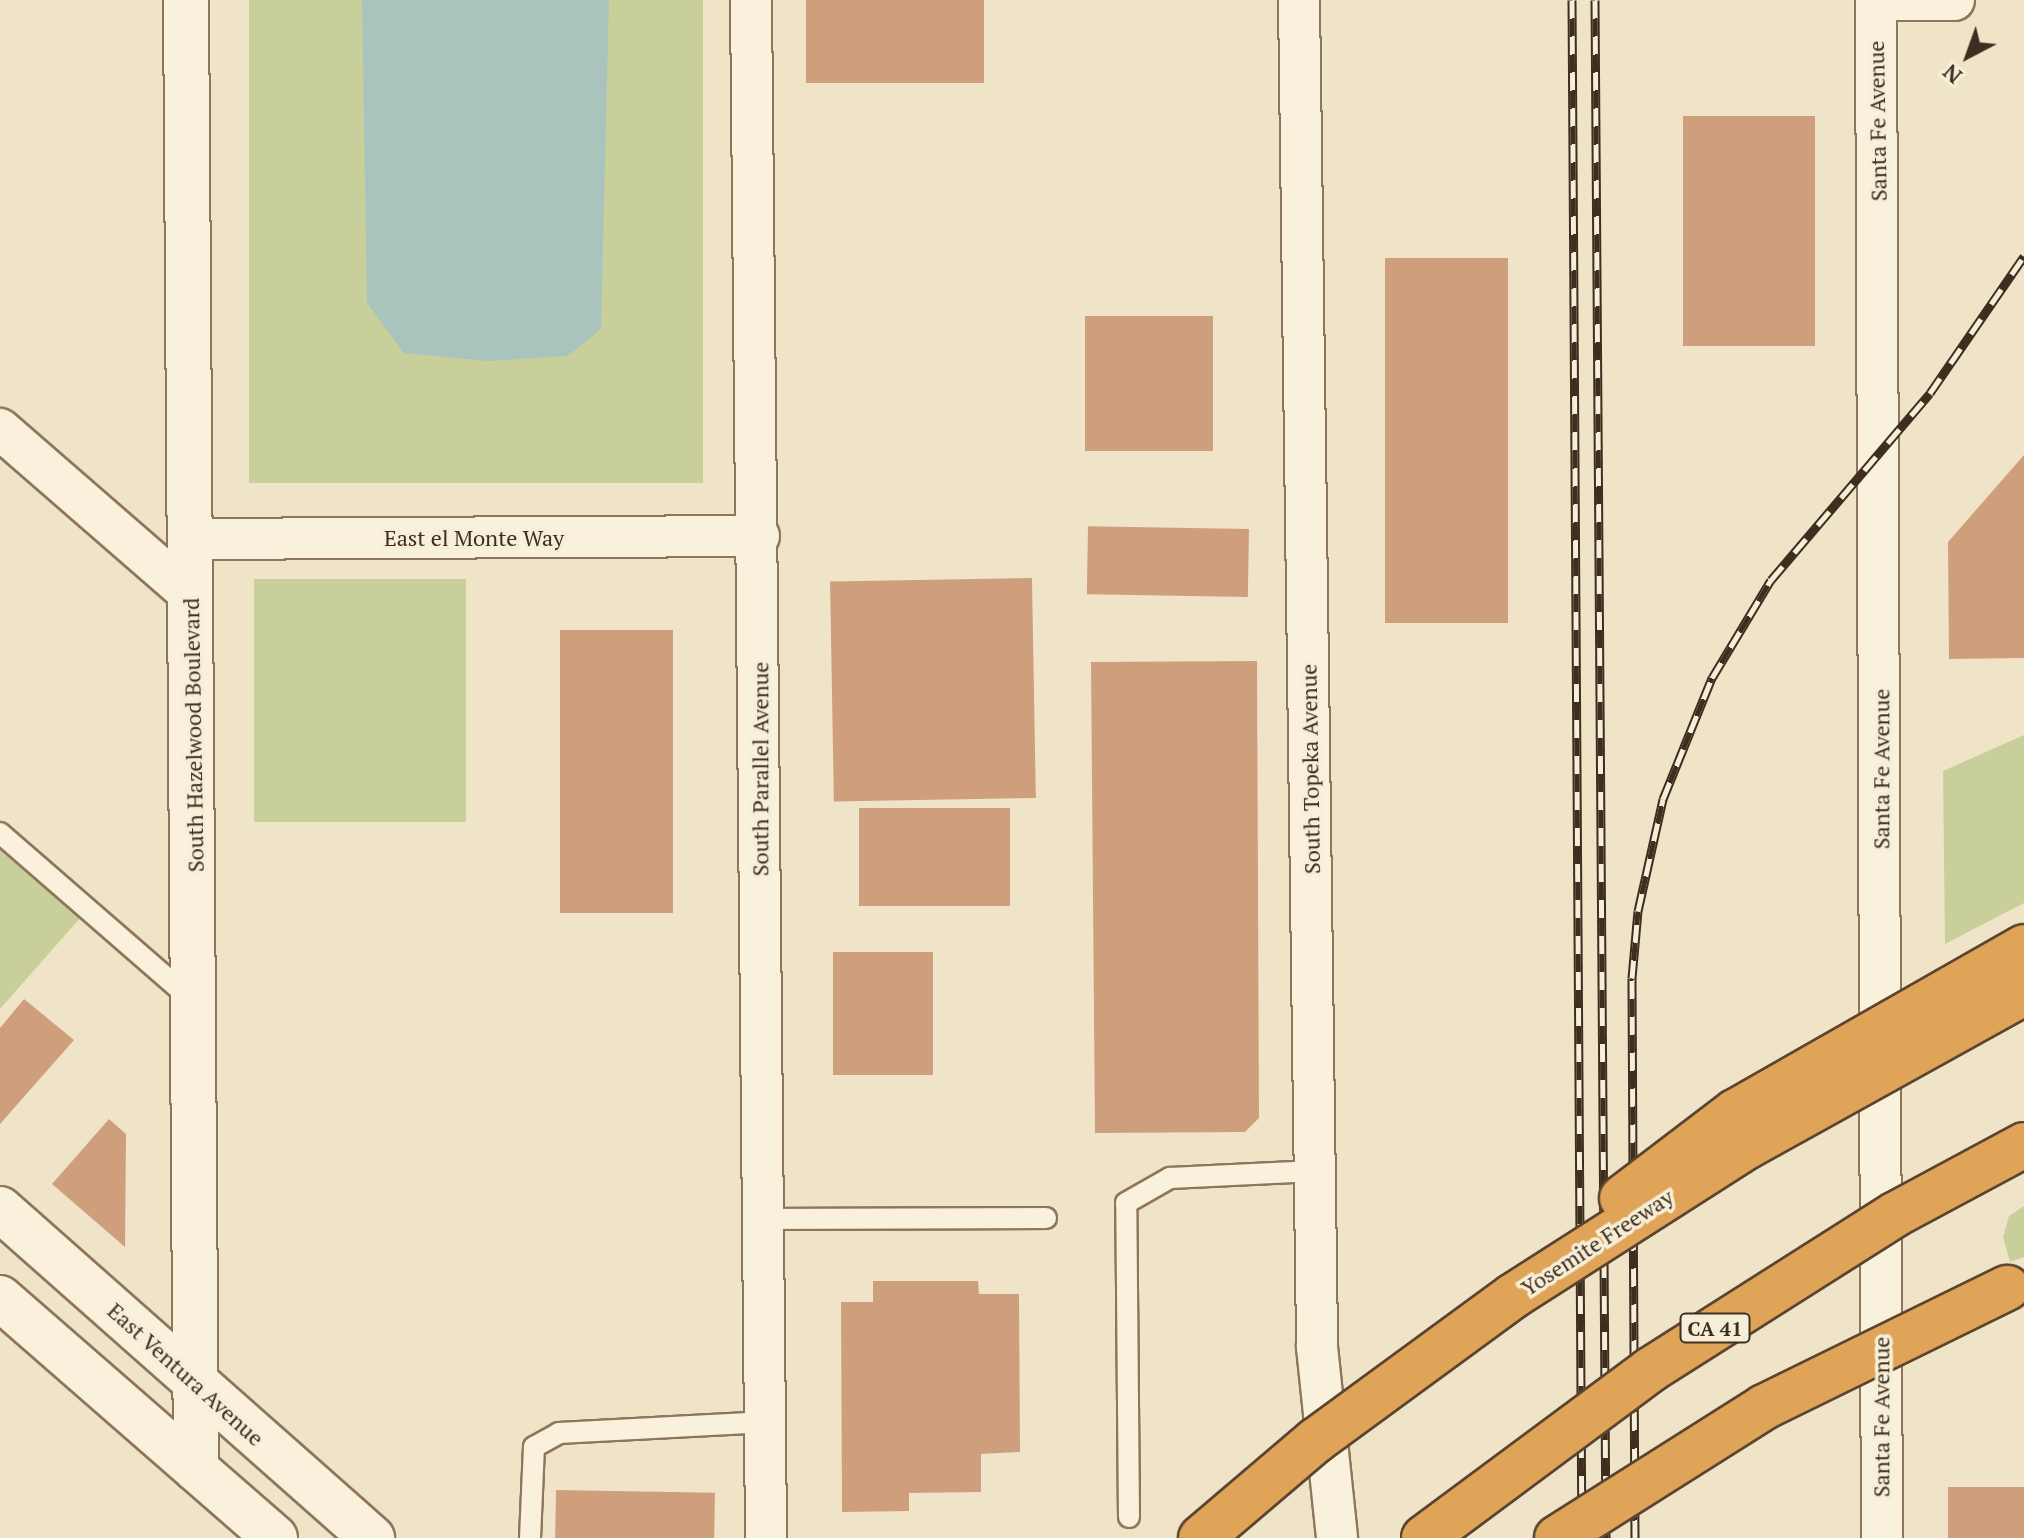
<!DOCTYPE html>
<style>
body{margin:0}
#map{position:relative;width:2024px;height:1538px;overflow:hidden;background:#f0e4c8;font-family:"PT Serif",serif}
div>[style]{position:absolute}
.green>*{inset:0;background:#c9cf9b;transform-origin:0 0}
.water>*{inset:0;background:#a9c4bc}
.building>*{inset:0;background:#cf9f7d;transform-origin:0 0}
.roads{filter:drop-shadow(2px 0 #8d765c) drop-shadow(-2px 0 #8d765c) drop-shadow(0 2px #8d765c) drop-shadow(0 -2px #8d765c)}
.service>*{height:20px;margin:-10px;padding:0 10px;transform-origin:10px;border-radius:10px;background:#faf1dc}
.minor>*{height:40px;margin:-20px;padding:0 20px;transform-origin:20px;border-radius:20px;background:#faf1dc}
.tertiary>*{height:44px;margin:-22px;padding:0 22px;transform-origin:22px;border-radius:22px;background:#faf1dc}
.secondary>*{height:44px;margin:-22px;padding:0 22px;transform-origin:22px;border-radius:22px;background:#faf1dc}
.rail>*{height:9px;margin-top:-4.5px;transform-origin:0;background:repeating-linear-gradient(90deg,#f7eed8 0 18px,#3d2e20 0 36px);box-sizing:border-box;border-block:2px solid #3d2e20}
.bridges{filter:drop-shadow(2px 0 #5b4430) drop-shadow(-2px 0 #5b4430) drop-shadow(0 2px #5b4430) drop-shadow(0 -2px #5b4430)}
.motorway-bridge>*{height:44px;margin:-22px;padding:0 22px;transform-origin:22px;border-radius:22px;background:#e0a458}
span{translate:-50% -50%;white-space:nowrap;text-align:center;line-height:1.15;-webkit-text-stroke:7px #f7eed8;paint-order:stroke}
.shield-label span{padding:2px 6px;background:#f7eed8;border:2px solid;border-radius:6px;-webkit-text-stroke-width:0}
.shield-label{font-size:20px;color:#3d2e20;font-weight:700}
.street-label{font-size:22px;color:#3d2e20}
.north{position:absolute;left:1928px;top:16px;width:80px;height:80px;-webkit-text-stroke:6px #f7eed8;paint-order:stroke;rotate:221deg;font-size:22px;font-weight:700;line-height:32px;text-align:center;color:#3d2e20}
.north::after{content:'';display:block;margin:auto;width:28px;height:36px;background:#3d2e20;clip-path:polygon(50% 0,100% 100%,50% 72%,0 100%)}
</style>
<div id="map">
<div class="green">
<div style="left:249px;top:0;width:454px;height:483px"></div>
<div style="left:466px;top:579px;width:243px;height:212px;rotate:90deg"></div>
<div style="clip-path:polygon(2024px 735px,2024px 903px,1945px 944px,1943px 771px)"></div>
<div style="clip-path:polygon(0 847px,81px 917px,0 1009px)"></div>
<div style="clip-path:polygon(2024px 1206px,2024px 1257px,2010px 1262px,2003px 1237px,2009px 1216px)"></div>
</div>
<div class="water">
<div style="clip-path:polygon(362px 0,609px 0,601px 329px,568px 356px,488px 361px,404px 353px,367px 303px)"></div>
</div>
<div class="building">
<div style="left:806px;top:0;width:178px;height:83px"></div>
<div style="left:1815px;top:116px;width:230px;height:132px;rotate:90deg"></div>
<div style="left:1385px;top:258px;width:123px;height:365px"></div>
<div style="left:1213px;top:316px;width:135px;height:128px;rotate:90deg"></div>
<div style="clip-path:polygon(2024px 455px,2024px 658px,1949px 659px,1948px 542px)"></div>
<div style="left:1249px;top:529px;width:68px;height:161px;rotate:91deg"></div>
<div style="left:1032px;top:578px;width:220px;height:202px;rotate:89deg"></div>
<div style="left:673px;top:630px;width:283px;height:113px;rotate:90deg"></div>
<div style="clip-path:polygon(1257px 661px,1259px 1118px,1245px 1132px,1095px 1133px,1091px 662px)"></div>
<div style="left:859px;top:808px;width:151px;height:98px"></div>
<div style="left:933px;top:952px;width:123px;height:100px;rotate:90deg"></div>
<div style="clip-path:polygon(24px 999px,74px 1040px,0 1124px,0 1028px)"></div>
<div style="clip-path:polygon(109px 1119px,126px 1134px,125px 1247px,52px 1184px)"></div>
<div style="clip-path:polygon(873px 1281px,978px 1281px,979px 1294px,1019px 1294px,1020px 1452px,981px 1454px,981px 1492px,909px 1493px,909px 1511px,842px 1512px,841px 1302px,873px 1302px)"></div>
<div style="left:2024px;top:1487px;width:51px;height:76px;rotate:90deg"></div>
<div style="left:556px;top:1490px;width:159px;height:48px;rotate:1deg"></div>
</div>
<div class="roads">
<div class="service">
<div style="left:0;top:833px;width:252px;rotate:41deg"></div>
<div style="left:764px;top:1219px;width:282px;rotate:-0.2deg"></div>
<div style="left:1129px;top:1517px;width:314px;rotate:-90.5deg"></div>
<div style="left:1126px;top:1203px;width:51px;rotate:-29.6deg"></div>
<div style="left:1170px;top:1178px;width:145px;rotate:-2.8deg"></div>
<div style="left:530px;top:1538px;width:91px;rotate:-87.5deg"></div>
<div style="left:534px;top:1447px;width:29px;rotate:-29deg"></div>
<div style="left:559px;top:1433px;width:208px;rotate:-3deg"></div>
</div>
<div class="minor">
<div style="left:751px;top:0;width:1538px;rotate:89.44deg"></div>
<div style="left:1299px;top:0;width:1347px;rotate:89.23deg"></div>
<div style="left:1317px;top:1347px;width:192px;rotate:84deg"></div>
<div style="left:1876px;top:0;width:1538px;rotate:89.78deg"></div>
<div style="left:1876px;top:0;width:78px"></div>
<div style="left:0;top:429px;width:253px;rotate:41deg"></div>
<div style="left:190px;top:539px;width:569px;rotate:-0.3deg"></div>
</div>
<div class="tertiary">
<div style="left:186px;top:0;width:1469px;rotate:89.61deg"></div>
</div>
<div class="secondary">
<div style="left:0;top:1209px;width:497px;rotate:41.5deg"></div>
<div style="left:0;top:1298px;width:365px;rotate:41.1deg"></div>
</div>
</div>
<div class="rail">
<div style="left:1572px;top:0;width:1538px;rotate:89.63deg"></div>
<div style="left:1595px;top:0;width:1538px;rotate:89.59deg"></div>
<div style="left:1635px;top:1538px;width:560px;rotate:-90.31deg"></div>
<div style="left:1632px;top:978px;width:67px;rotate:-84.9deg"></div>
<div style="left:1638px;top:911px;width:115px;rotate:-77.4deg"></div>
<div style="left:1663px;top:799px;width:131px;rotate:-68deg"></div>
<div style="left:1712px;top:678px;width:114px;rotate:-59deg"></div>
<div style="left:1771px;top:580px;width:245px;rotate:-49.6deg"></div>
<div style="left:1930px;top:393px;width:166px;rotate:-55.5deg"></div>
</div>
<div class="bridges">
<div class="motorway-bridge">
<div style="left:1622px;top:1198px;width:142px;rotate:-37.3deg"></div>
<div style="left:1735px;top:1112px;width:333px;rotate:-29.7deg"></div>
<div style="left:1201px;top:1538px;width:150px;rotate:-40.4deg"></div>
<div style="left:1315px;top:1441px;width:245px;rotate:-36.2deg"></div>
<div style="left:1513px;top:1296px;width:279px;rotate:-32.6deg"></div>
<div style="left:1748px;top:1146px;width:316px;rotate:-29deg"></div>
<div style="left:1424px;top:1538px;width:282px;rotate:-36.6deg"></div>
<div style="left:1650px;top:1370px;width:291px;rotate:-32.4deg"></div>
<div style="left:1896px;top:1214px;width:145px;rotate:-28.3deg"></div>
<div style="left:1557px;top:1538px;width:245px;rotate:-32.3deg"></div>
<div style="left:1764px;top:1407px;width:271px;rotate:-26.1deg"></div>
</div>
</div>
<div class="shield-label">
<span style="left:1715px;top:1328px">CA 41</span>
</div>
<div class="street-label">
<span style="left:1877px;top:121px;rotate:-91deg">Santa Fe Avenue</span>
<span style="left:474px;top:538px">East el Monte Way</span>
<span style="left:193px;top:735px;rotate:-91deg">South Hazelwood Boulevard</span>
<span style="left:760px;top:769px;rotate:-90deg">South Parallel Avenue</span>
<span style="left:1310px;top:769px;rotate:-91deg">South Topeka Avenue</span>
<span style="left:1881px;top:769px;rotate:-90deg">Santa Fe Avenue</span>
<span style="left:1597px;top:1242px;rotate:-33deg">Yosemite Freeway</span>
<span style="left:186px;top:1374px;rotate:42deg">East Ventura Avenue</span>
<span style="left:1881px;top:1417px;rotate:-90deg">Santa Fe Avenue</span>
</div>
<div class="north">N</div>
</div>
